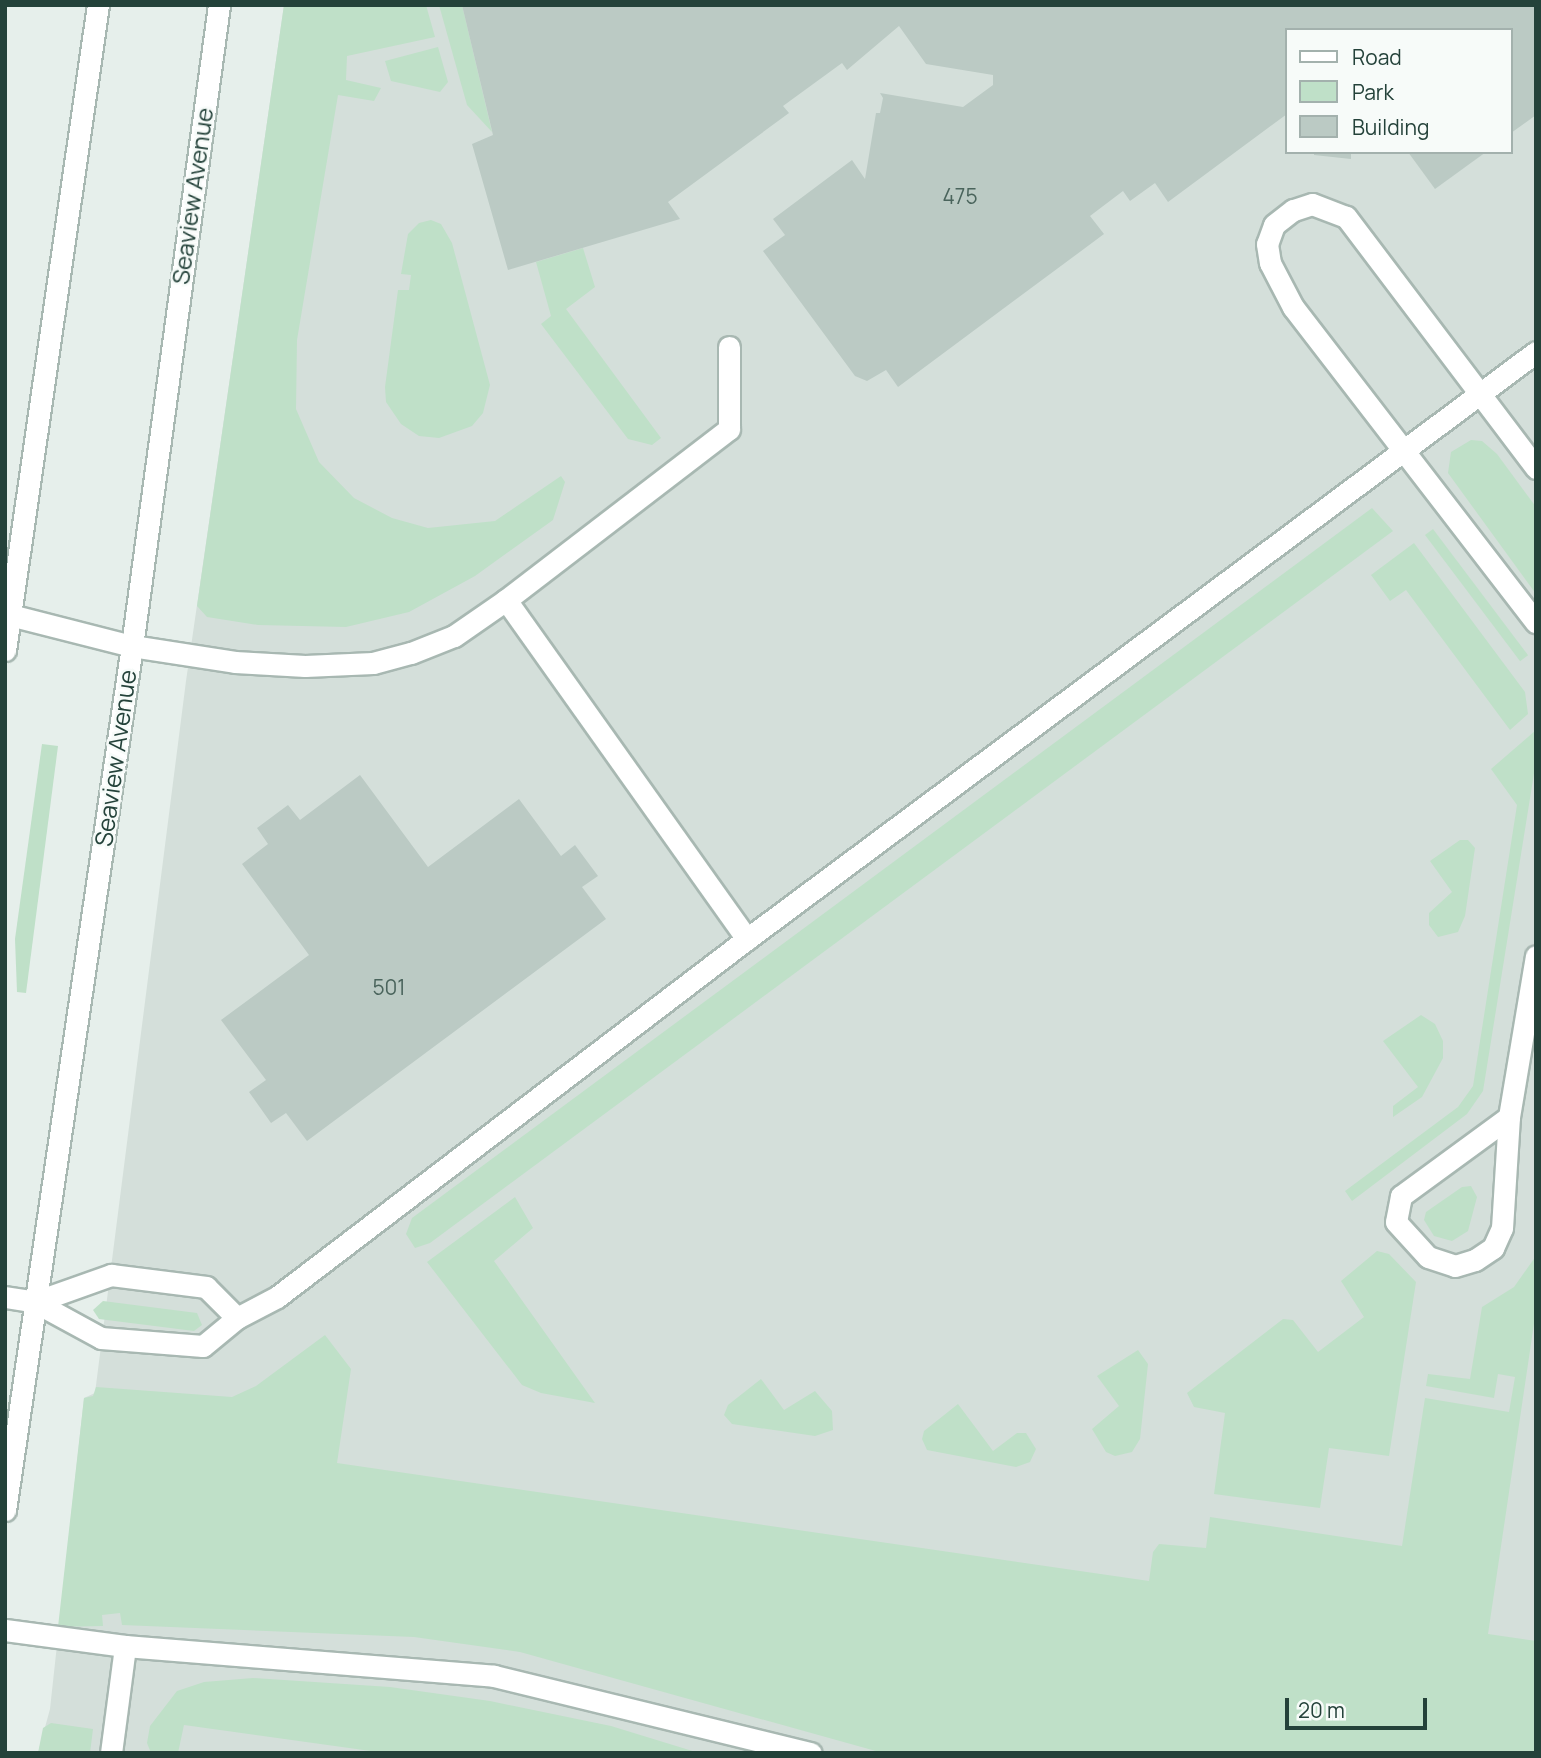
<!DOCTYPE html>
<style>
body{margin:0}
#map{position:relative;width:1541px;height:1758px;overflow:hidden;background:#e6efeb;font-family:Manrope,sans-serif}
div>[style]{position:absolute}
.built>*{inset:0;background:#d4dfda}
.green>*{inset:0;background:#bfe0c8;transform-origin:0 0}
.building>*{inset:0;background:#bbcac4}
.roads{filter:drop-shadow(2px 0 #a8b8b2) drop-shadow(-2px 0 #a8b8b2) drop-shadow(0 2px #a8b8b2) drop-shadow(0 -2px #a8b8b2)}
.minor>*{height:21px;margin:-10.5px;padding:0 10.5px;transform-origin:10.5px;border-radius:10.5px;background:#fff}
span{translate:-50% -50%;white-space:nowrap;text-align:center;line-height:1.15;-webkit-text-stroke:5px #f7fbf9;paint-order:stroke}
.number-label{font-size:21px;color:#4a645c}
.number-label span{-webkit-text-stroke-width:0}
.street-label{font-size:24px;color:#24423a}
.frame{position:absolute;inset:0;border:7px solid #24423a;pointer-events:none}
.legend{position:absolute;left:1285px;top:28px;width:228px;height:126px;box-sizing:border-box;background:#f7fbf9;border:2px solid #a3b1ad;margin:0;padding:9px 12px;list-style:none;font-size:21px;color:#24423a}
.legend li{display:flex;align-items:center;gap:14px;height:35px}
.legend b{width:35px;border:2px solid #a3b1ad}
.scale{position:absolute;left:1285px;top:1698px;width:142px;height:32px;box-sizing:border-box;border:4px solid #24423a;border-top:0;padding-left:9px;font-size:21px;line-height:24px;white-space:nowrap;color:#24423a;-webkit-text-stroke:5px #f7fbf9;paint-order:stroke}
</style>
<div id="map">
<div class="built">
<div style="clip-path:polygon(evenodd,284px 5px,1536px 5px,1536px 1753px,38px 1753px,50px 1709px,84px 1398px,95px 1393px,186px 681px,284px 5px,1287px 30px,1511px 30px,1511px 152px,1287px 152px,1287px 30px)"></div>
</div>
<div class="green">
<div style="clip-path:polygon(284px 5px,426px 5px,435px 37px,347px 56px,346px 80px,381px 88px,374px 101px,338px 95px,297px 340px,296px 409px,319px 462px,354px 498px,392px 518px,428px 528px,495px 521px,561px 476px,565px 482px,553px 520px,475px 576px,409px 612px,346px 627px,258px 625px,207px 617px,197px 606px)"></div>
<div style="clip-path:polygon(439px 5px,462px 5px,492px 132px,467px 105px)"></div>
<div style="clip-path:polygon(438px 47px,448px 82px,440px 92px,391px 81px,385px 61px)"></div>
<div style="clip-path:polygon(431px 220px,441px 224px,452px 243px,490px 385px,483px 413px,472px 426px,439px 438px,419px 436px,401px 424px,386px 402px,385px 387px,398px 290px,409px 290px,411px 275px,401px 274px,408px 234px,419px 223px)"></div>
<div style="clip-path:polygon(583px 248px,595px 287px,566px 309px,661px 438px,652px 445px,628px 439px,541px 324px,551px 316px,536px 262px)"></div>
<div style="clip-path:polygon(1471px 440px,1482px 441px,1497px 454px,1536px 507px,1536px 594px,1448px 473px,1451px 452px)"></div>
<div style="clip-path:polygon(1372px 508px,1393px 531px,430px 1243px,415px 1248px,406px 1234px,412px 1218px)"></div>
<div style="left:1433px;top:529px;width:158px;height:10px;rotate:53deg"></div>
<div style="clip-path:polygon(1414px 543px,1525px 692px,1528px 714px,1510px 730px,1406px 590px,1390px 601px,1371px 575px)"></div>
<div style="clip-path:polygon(1536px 730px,1536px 761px,1483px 1091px,1467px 1114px,1352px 1201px,1345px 1191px,1458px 1107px,1473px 1086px,1517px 805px,1491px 769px)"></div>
<div style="clip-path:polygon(42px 744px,58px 746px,26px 993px,17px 992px,15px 939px)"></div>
<div style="clip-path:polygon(1460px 840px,1468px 840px,1475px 848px,1465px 916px,1458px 932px,1438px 937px,1429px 925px,1429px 913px,1452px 892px,1430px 861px)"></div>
<div style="clip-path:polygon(1421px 1015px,1435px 1024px,1443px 1041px,1443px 1058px,1422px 1097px,1393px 1117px,1393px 1106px,1418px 1087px,1383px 1041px)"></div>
<div style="clip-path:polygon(1471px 1186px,1477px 1197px,1468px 1231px,1452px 1241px,1434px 1236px,1424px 1220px,1426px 1212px,1462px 1187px)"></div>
<div style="clip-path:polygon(515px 1197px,533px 1228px,494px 1261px,595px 1403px,541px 1393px,522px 1385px,427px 1262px)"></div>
<div style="clip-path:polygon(1377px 1251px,1389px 1254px,1416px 1282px,1389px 1456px,1329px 1448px,1320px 1508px,1214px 1494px,1225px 1413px,1194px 1407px,1187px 1393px,1283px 1319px,1293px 1320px,1318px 1352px,1364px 1317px,1341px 1281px)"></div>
<div style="clip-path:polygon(1536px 1256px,1536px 1310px,1488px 1634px,1536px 1641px,1536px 1753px,883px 1753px,520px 1652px,414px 1637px,122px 1625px,120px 1613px,102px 1615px,103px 1626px,58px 1627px,84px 1398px,93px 1396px,96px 1387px,232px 1397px,256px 1386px,325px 1335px,351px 1369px,337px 1463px,1149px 1581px,1153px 1552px,1159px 1544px,1206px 1548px,1210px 1517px,1402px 1546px,1425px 1398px,1509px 1412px,1515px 1377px,1498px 1374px,1494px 1398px,1426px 1386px,1428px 1374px,1470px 1379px,1482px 1307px,1514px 1287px)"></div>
<div style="clip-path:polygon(103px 1301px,197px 1313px,202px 1325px,194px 1331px,99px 1319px,93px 1310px)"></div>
<div style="clip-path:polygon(1138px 1350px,1148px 1364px,1140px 1439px,1132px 1452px,1115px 1456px,1106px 1452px,1092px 1429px,1119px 1406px,1097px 1376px)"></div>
<div style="clip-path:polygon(761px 1379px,784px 1410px,815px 1391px,832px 1411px,833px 1430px,815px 1436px,732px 1424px,724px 1415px,728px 1405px)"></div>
<div style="clip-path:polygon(958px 1404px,993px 1451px,1017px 1433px,1026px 1433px,1036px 1449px,1030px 1462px,1016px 1467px,927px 1450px,922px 1439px,924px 1431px)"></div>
<div style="clip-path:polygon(253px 1678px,390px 1687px,490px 1701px,611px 1726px,699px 1753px,385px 1753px,184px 1725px,178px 1753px,151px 1753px,147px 1743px,150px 1726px,177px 1691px,204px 1682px)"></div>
<div style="clip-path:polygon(51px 1723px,93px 1729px,90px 1753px,38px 1753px,43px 1728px)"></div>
</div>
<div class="building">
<div style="clip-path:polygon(462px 5px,1536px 5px,1536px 115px,1511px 133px,1511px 30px,1287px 30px,1287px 114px,1168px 202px,1155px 183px,1130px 201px,1123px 191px,1090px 216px,1104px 234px,898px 387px,886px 370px,867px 381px,855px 376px,763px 251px,785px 235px,773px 219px,852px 160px,865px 179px,876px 113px,880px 113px,883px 98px,880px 93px,963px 107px,993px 85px,993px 75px,926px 64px,899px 26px,847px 70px,842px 63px,783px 106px,789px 113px,668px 202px,680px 219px,508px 270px,472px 144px,493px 135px)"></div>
<div style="clip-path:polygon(1314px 152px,1351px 152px,1351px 159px,1314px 155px)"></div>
<div style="clip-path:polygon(1408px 152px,1486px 152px,1435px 189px)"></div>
<div style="clip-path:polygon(360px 775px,428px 867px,519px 799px,561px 856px,575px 845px,598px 876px,582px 887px,606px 919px,307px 1141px,286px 1113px,271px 1123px,249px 1092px,266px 1080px,221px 1020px,309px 955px,242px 864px,268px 844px,257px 828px,288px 805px,300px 820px)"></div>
</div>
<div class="roads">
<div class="minor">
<div style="left:1536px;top:468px;width:315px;rotate:-127.1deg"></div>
<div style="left:1346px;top:217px;width:36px;rotate:-159deg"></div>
<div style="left:1312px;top:204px;width:20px;rotate:162deg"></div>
<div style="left:1293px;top:210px;width:24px;rotate:142deg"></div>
<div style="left:1274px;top:225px;width:20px;rotate:110deg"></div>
<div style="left:1267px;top:244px;width:19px;rotate:81deg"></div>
<div style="left:1270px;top:263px;width:50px;rotate:62.4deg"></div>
<div style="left:1293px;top:307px;width:398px;rotate:52.4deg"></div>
<div style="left:506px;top:600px;width:416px;rotate:54.6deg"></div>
<div style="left:10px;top:615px;width:126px;rotate:14.3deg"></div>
<div style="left:132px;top:646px;width:104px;rotate:8.8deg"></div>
<div style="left:235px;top:662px;width:70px;rotate:3.3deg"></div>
<div style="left:305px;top:666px;width:68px;rotate:-2.5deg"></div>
<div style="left:373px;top:663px;width:39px;rotate:-15deg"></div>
<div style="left:411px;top:653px;width:46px;rotate:-21.6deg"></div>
<div style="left:454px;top:636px;width:63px;rotate:-34.7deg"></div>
<div style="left:506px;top:600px;width:281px;rotate:-37.5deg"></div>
<div style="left:729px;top:429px;width:82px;rotate:-90deg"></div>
<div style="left:5px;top:650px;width:652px;rotate:-81.8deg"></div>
<div style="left:1509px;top:1117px;width:134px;rotate:143.8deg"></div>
<div style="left:1401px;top:1196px;width:26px;rotate:101deg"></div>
<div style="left:1396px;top:1222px;width:47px;rotate:47.6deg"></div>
<div style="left:1428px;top:1257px;width:28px;rotate:18deg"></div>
<div style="left:1455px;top:1266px;width:21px;rotate:-17deg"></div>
<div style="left:1475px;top:1260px;width:22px;rotate:-34deg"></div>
<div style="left:1493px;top:1248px;width:22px;rotate:-66deg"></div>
<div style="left:1502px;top:1228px;width:111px;rotate:-86.4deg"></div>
<div style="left:1509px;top:1117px;width:163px;rotate:-80.5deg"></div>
<div style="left:5px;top:1297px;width:30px;rotate:9deg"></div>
<div style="left:35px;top:1302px;width:75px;rotate:28.6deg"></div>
<div style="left:101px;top:1338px;width:102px;rotate:4.5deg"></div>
<div style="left:203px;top:1346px;width:44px;rotate:-39.5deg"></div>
<div style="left:237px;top:1318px;width:45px;rotate:-27.7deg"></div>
<div style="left:277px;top:1297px;width:591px;rotate:-37.3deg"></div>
<div style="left:747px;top:939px;width:983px;rotate:-36.65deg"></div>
<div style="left:35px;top:1302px;width:81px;rotate:-19.6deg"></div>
<div style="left:111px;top:1275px;width:96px;rotate:7.2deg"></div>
<div style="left:206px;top:1287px;width:44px;rotate:45deg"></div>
<div style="left:5px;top:1510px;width:873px;rotate:-81.64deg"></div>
<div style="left:132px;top:646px;width:647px;rotate:-82.27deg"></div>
<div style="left:5px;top:1630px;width:121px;rotate:7.6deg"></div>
<div style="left:125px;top:1646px;width:370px;rotate:4.6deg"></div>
<div style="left:494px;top:1676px;width:326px;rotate:13.7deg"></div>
<div style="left:111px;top:1753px;width:108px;rotate:-82.5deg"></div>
</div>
</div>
<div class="number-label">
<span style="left:960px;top:196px">475</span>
<span style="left:389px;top:987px">501</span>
</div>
<div class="street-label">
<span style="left:192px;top:196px;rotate:-82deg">Seaview Avenue</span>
<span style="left:115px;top:758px;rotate:-82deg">Seaview Avenue</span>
</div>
<div class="frame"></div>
<ul class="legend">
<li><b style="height:9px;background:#fff"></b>Road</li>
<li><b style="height:19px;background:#bfe0c8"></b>Park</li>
<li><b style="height:19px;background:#bbcac4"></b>Building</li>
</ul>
<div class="scale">20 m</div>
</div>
